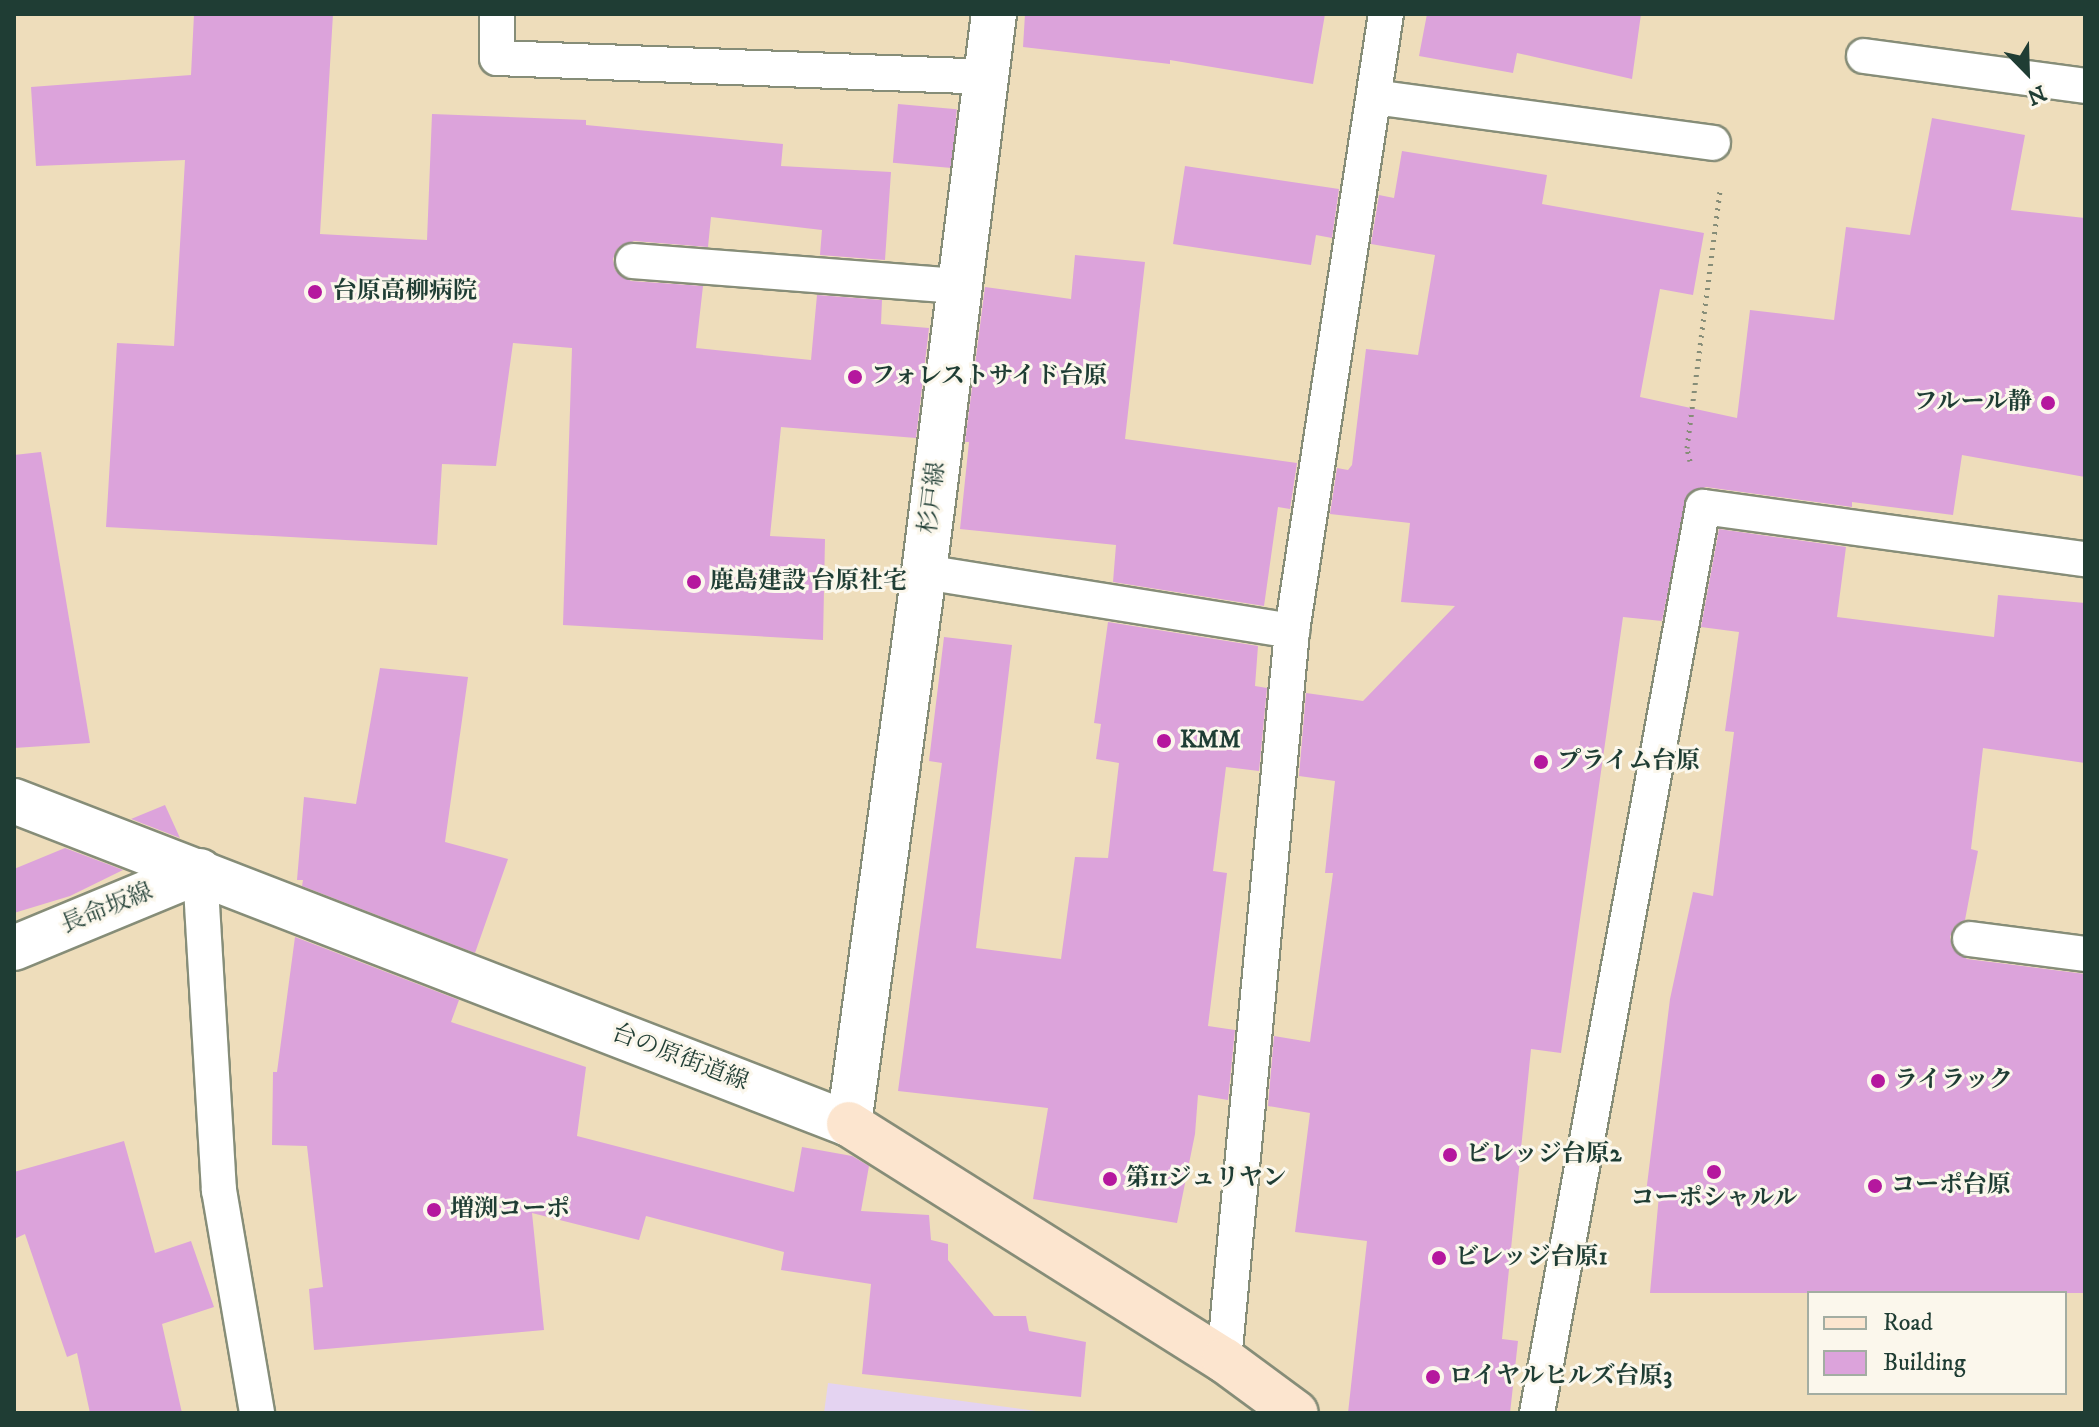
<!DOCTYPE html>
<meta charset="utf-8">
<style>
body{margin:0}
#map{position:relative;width:2099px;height:1427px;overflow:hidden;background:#edb;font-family:"IM FELL DW Pica","Noto Serif JP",serif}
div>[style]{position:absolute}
.built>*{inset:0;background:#e4d3f1}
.building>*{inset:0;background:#dca3db;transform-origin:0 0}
.path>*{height:5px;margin-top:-2.5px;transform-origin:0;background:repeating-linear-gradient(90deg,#868d78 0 2px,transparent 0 8px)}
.roads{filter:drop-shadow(2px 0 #868d78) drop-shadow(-2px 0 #868d78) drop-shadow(0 2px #868d78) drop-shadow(0 -2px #868d78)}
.lane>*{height:34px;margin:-17px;padding:0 17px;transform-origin:17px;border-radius:17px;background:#fff}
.street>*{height:44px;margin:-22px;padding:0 22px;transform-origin:22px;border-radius:22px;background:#fff}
.secondary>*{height:44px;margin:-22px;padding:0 22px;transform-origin:22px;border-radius:22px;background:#fce5cf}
.dots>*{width:22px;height:22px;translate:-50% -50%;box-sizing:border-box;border:4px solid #fbf7ec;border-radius:50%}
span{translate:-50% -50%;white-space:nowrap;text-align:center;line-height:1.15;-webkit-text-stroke:6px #fbf7ec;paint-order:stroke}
.poi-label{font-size:24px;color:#1f3d34;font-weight:700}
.left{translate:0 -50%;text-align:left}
.right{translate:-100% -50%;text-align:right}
.street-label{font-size:24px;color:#1f3d34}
.frame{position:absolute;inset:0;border:16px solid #1f3d34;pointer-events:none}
.legend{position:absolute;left:1807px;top:1291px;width:260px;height:104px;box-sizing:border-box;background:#fbf7ec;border:2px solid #a3ada2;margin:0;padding:10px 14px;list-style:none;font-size:24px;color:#1f3d34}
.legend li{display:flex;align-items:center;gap:16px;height:40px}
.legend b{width:40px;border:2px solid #a3ada2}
.north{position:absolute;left:1987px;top:32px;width:80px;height:80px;-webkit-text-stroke:6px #fbf7ec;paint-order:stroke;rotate:157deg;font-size:22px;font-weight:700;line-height:32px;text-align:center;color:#1f3d34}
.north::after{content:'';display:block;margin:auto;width:28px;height:36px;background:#1f3d34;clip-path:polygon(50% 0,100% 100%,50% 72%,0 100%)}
</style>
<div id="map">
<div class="built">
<div style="clip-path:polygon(828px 1383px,1051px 1413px,824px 1413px)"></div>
</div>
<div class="building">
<div style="clip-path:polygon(194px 14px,333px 14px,320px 234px,427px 240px,432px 114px,586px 120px,586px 125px,783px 144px,781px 166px,891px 172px,885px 260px,820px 255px,822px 230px,711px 217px,708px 247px,634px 241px,617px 249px,613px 259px,615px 270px,631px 281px,703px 286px,696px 348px,811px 360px,817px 295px,882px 300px,881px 324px,929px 328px,916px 438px,781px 427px,770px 536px,825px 539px,823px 640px,563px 625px,572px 348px,513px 343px,496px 466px,442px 464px,437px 545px,106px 527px,117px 343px,174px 346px,185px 160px,36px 166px,31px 87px,191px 75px)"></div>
<div style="clip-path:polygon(1025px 14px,1325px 14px,1313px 84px,1170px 60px,1170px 64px,1023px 47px)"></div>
<div style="clip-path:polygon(1427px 14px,1641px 14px,1632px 79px,1517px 53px,1513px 73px,1419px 56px)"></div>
<div style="left:898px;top:104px;width:59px;height:59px;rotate:5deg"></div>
<div style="clip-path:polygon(1932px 118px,2025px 135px,2011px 210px,2085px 218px,2085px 477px,1962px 455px,1953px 515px,1852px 502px,1852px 507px,1706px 487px,1687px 495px,1662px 621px,1623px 617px,1561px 1053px,1531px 1049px,1502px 1339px,1518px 1341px,1510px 1413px,1348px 1413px,1367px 1241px,1295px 1232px,1310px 1113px,1268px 1106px,1274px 1036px,1310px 1042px,1333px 873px,1325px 873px,1335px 781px,1299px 776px,1306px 693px,1363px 701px,1455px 606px,1401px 602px,1410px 523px,1330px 514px,1337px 468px,1348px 470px,1352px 465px,1366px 349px,1418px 355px,1435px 255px,1371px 244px,1379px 195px,1394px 198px,1402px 151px,1547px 175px,1542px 204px,1704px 233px,1693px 295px,1660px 289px,1640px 397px,1737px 418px,1750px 310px,1834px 320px,1846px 227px,1910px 235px)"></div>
<div style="clip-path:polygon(1185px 166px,1339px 189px,1332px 238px,1316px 235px,1311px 265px,1173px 244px)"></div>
<div style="clip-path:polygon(1075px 255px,1145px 262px,1125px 439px,1297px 463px,1290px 509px,1278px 507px,1264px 606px,1113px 582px,1116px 545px,960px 529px,969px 442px,965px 442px,985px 287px,1071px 299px)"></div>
<div style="clip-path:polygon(41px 452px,90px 743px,14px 748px,14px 455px)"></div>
<div style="clip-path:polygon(1719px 529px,1846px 547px,1837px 617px,1994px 637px,1998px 595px,2085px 603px,2085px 763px,1983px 748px,1971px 849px,1978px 851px,1965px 920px,1955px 926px,1950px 937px,1952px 947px,1967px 959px,2085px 974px,2085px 1293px,1650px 1293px,1659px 1195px,1646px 1193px,1670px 999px,1693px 892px,1713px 896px,1734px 732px,1725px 731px,1739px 632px,1701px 627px)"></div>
<div style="clip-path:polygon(1108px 622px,1258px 646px,1255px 686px,1267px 688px,1259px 771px,1226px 767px,1213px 871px,1227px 873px,1208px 1026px,1235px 1030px,1228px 1100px,1198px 1095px,1195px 1134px,1177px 1223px,1033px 1199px,1048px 1108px,898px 1091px,942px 763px,929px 761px,944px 637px,1012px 645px,976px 948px,1061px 959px,1075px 857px,1108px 858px,1119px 763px,1096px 759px,1101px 724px,1094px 723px)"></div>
<div style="clip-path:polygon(380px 668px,468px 677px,445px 842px,508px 859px,475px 953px,302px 886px,303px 880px,297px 880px,304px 797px,356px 804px)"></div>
<div style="clip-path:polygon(165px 805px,180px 838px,131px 819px)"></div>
<div style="clip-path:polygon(65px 848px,123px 870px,70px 896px,14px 913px,14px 869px)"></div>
<div style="clip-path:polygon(295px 937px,459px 1000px,451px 1022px,586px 1067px,577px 1136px,794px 1192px,802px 1147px,852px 1156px,869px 1166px,861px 1211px,929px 1215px,931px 1240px,948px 1244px,948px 1260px,994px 1316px,1026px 1316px,1029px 1331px,1086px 1342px,1081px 1397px,862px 1374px,871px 1284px,781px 1270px,784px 1252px,646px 1216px,639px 1240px,532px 1213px,544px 1330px,314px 1350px,309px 1289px,323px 1287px,307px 1146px,272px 1145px,273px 1072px,277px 1072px)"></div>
<div style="clip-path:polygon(124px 1141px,155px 1253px,191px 1241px,214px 1307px,162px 1324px,182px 1413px,90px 1413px,77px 1353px,67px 1357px,25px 1234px,14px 1239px,14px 1172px)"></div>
</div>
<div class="path">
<div style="left:1690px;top:461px;width:13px;rotate:-103deg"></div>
<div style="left:1687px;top:448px;width:260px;rotate:-82.7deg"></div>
</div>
<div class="roads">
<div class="lane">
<div style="left:497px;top:14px;width:44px;rotate:90deg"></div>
<div style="left:497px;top:58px;width:489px;rotate:2.2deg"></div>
<div style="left:1864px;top:56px;width:223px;rotate:7.7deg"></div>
<div style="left:1374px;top:97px;width:342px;rotate:7.7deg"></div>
<div style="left:633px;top:261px;width:328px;rotate:4.4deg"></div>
<div style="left:924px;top:572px;width:373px;rotate:9.1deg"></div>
<div style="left:200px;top:871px;width:320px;rotate:86.6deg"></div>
<div style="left:219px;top:1190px;width:226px;rotate:80.3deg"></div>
<div style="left:1970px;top:939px;width:116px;rotate:7.4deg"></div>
<div style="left:1224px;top:1360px;width:732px;rotate:-84.67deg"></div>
<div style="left:1292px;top:631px;width:624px;rotate:-81.34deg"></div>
<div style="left:1537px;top:1413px;width:921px;rotate:-79.62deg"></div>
<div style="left:1703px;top:507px;width:386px;rotate:7.8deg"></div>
</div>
<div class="street">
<div style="left:14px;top:801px;width:895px;rotate:21.15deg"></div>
<div style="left:849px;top:1124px;width:557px;rotate:-82.26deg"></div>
<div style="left:924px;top:572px;width:562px;rotate:-82.85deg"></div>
<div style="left:14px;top:948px;width:201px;rotate:-22.5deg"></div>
</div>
<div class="secondary">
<div style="left:849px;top:1124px;width:443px;rotate:32.2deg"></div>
<div style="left:1224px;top:1360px;width:89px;rotate:36.4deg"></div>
</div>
</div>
<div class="dots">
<div style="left:315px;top:292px;background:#b5179e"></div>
<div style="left:855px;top:377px;background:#b5179e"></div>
<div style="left:2048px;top:403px;background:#b5179e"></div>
<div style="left:694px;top:582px;background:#b5179e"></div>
<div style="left:1164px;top:741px;background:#b5179e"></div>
<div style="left:1541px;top:762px;background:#b5179e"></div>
<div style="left:1878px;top:1081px;background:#b5179e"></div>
<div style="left:1450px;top:1155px;background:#b5179e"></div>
<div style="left:1714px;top:1172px;background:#b5179e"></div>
<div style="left:1110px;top:1179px;background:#b5179e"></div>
<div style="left:1875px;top:1186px;background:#b5179e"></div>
<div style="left:434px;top:1210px;background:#b5179e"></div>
<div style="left:1439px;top:1258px;background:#b5179e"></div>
<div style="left:1433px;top:1377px;background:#b5179e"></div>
</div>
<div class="poi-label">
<span class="left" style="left:333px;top:292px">台原高柳病院</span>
<span class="left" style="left:871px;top:377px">フォレストサイド台原</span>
<span class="right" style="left:2032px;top:403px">フルール静</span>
<span class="left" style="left:710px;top:582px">鹿島建設 台原社宅</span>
<span class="left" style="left:1180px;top:741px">KMM</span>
<span class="left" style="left:1557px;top:762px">プライム台原</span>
<span class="left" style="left:1894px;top:1081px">ライラック</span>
<span class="left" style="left:1466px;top:1155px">ビレッジ台原2</span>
<span class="left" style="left:1126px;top:1179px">第11ジュリヤン</span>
<span class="left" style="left:1891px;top:1186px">コーポ台原</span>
<span style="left:1714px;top:1199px">コーポシャルル</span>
<span class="left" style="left:450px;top:1210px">増渕コーポ</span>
<span class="left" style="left:1455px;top:1258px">ビレッジ台原1</span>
<span class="left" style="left:1449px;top:1377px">ロイヤルヒルズ台原3</span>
</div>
<div class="street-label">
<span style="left:933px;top:498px;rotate:-83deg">杉戸線</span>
<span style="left:107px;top:909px;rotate:-22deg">長命坂線</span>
<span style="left:680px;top:1058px;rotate:21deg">台の原街道線</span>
</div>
<div class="frame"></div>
<ul class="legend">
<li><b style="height:10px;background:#fce5cf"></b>Road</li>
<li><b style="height:22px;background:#dca3db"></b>Building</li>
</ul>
<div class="north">N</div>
</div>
